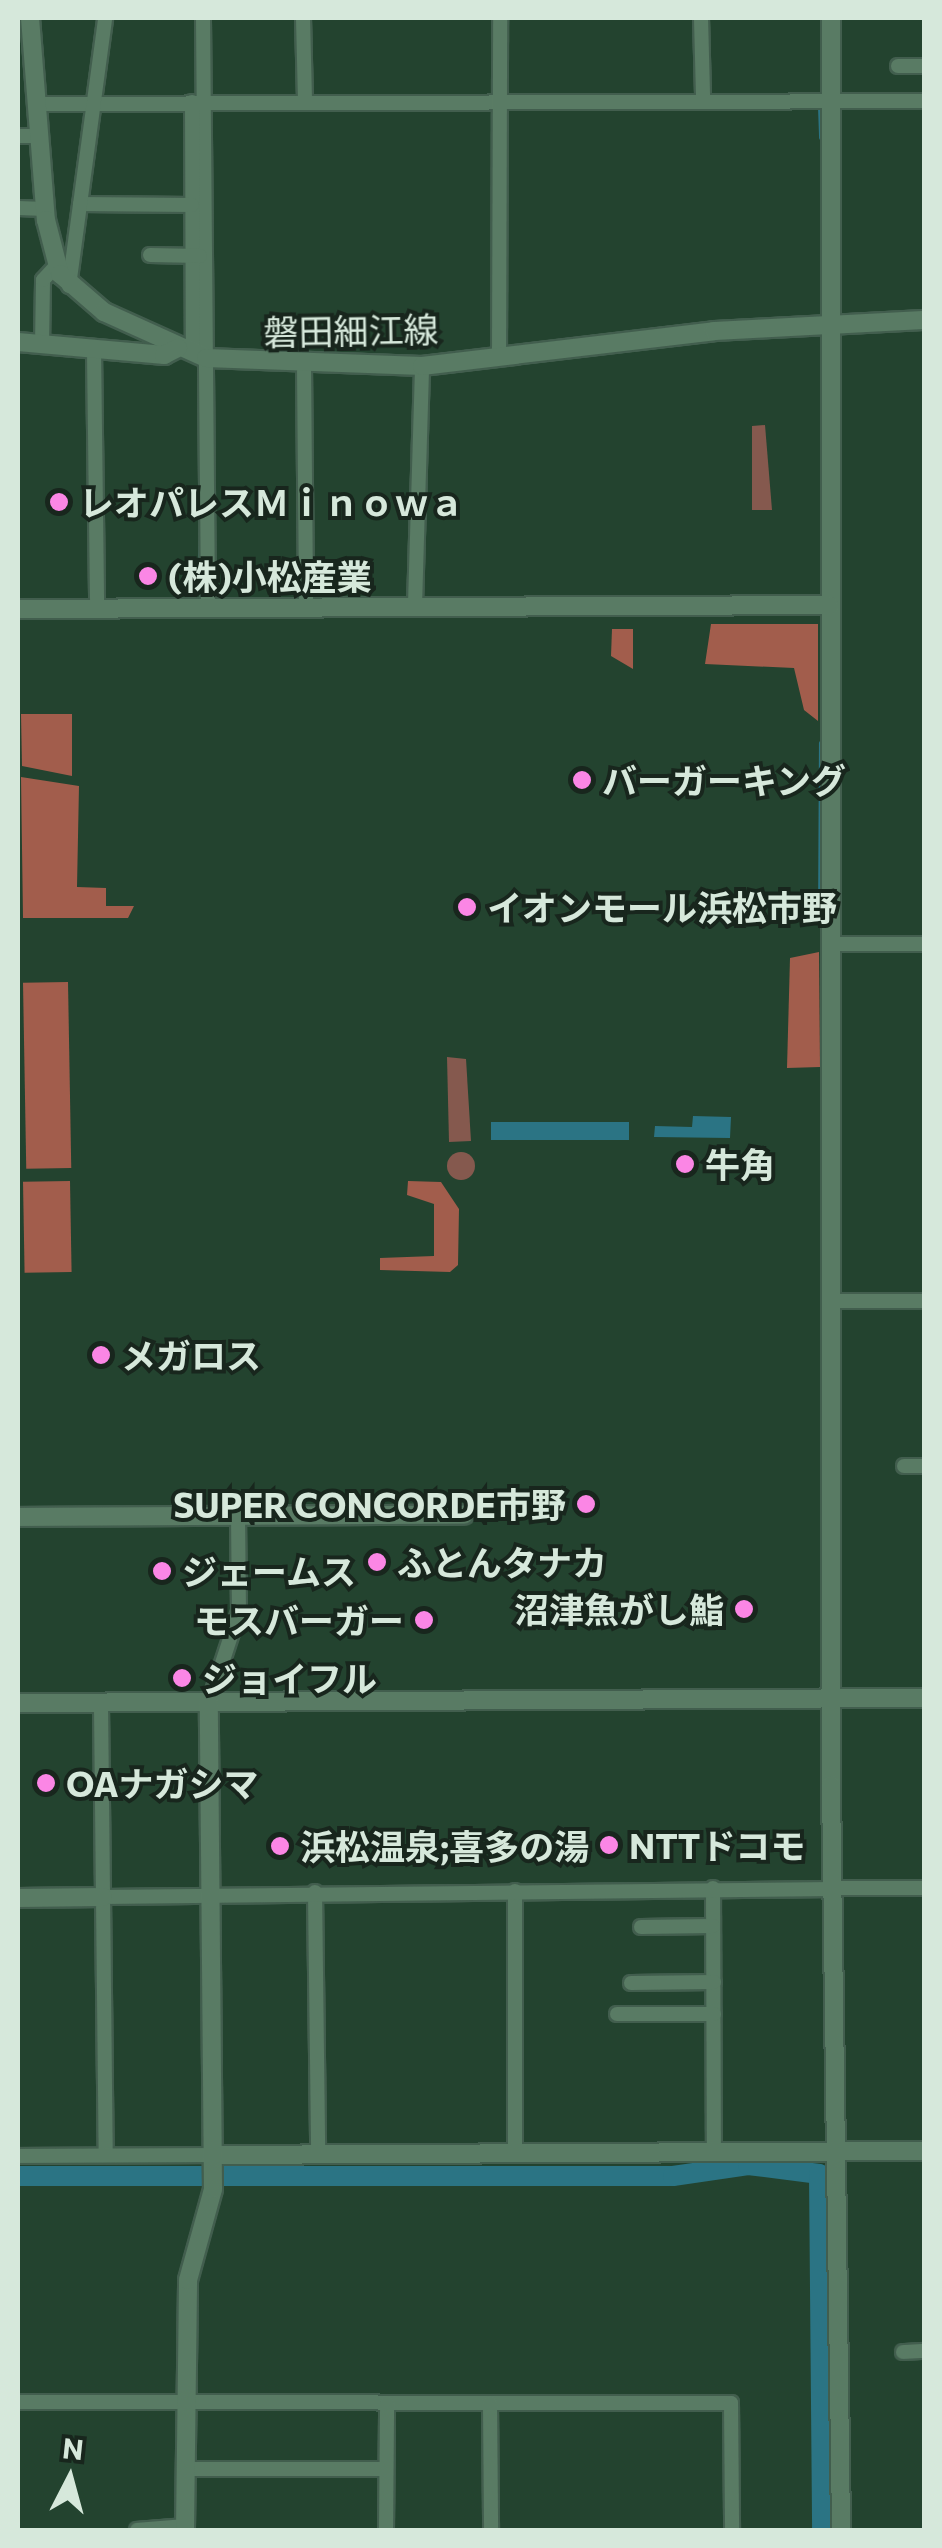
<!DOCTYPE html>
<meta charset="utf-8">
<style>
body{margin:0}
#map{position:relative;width:942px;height:2548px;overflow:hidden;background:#23432f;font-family:Commissioner,"Noto Sans JP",sans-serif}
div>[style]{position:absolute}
.green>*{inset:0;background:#85594e}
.round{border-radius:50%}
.forest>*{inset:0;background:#a25d4c;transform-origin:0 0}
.water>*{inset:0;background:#2b7484;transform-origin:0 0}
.stream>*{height:4px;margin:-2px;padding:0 2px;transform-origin:2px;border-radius:2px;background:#2b7484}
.river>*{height:20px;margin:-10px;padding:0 10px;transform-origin:10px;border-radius:10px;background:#2b7484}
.roads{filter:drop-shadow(2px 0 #425e4e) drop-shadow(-2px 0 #425e4e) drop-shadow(0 2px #425e4e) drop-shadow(0 -2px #425e4e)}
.street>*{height:14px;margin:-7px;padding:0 7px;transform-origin:7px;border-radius:7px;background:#597b64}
.secondary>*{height:18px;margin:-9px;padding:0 9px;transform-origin:9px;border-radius:9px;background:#597b64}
.dots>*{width:28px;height:28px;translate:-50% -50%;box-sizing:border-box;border:5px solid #18261d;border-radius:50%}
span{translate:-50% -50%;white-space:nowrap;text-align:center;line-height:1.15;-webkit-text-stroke:8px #18261d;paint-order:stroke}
.street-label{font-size:35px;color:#d6e8db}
.poi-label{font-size:35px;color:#d6e8db;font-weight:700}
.left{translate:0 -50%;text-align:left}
.right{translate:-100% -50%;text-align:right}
.frame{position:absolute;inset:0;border:20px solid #d6e8db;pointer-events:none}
.north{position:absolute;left:20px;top:2428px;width:100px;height:100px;-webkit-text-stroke:8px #18261d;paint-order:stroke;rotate:6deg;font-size:28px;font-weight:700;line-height:40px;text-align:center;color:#d6e8db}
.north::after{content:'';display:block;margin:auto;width:35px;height:45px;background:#d6e8db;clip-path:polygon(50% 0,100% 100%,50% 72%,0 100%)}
</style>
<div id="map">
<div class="green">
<div style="clip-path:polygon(765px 425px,772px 510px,752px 510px,752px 426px)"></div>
<div style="clip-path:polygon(447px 1057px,466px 1059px,471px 1141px,449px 1142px)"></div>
<div class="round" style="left:447px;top:1152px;width:28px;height:28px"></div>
</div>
<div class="forest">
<div style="clip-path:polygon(711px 624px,818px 624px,818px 721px,804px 710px,794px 668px,705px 664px)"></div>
<div style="clip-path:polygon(612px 629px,633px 629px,633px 669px,611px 656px)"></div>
<div style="clip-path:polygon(21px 714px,72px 714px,72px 776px,22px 766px)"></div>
<div style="clip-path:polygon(21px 777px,79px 786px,77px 887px,106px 888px,106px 906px,134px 906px,128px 918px,23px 918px)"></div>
<div style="clip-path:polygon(819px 952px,820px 1067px,787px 1068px,790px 958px)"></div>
<div style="left:68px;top:982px;width:186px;height:45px;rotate:89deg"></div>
<div style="left:70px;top:1181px;width:91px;height:47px;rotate:89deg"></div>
<div style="clip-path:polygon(408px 1181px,441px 1182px,459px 1209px,458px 1265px,450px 1272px,380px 1270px,380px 1258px,434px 1256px,434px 1204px,407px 1195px)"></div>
</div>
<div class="water">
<div style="clip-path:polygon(693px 1116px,731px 1117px,730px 1138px,654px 1137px,655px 1126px,692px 1127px)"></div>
<div style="left:491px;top:1122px;width:138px;height:18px"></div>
</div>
<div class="stream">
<div style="left:822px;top:85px;width:67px;rotate:-90deg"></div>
<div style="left:820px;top:107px;width:31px;rotate:88deg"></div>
<div style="left:199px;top:584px;width:49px;rotate:-87.7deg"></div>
<div style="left:820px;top:924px;width:181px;rotate:-89.7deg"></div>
</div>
<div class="river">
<div style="left:18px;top:2176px;width:655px"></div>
<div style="left:673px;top:2176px;width:76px;rotate:-8.3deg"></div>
<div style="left:748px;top:2165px;width:72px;rotate:7.2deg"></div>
<div style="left:819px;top:2174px;width:356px;rotate:89.5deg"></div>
</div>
<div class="roads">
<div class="street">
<div style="left:203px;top:18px;width:590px;rotate:89.51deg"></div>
<div style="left:303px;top:18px;width:83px;rotate:88.6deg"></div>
<div style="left:701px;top:18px;width:79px;rotate:88.5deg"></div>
<div style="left:898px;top:66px;width:26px"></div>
<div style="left:192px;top:102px;width:251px;rotate:89.8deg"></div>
<div style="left:37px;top:104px;width:887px;rotate:-0.19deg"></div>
<div style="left:18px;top:136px;width:22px"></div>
<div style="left:80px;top:204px;width:112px;rotate:0.5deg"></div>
<div style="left:18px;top:208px;width:27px;rotate:2deg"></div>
<div style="left:150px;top:255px;width:50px;rotate:1.1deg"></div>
<div style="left:69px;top:286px;width:270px;rotate:-82.3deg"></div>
<div style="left:42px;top:346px;width:66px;rotate:-89.1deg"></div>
<div style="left:43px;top:280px;width:19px;rotate:-47deg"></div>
<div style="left:94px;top:350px;width:258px;rotate:89.3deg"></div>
<div style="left:499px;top:356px;width:338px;rotate:-89.8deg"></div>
<div style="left:304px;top:365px;width:242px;rotate:89.5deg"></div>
<div style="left:415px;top:605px;width:239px;rotate:-88.3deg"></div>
<div style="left:833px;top:944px;width:91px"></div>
<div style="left:831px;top:1301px;width:93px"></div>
<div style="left:904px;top:1466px;width:20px"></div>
<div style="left:209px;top:1703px;width:97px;rotate:-71.9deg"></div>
<div style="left:239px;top:1611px;width:95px;rotate:-90.6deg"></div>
<div style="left:101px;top:1705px;width:450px;rotate:89.4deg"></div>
<div style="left:713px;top:1888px;width:264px;rotate:89.8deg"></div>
<div style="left:834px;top:1888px;width:90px"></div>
<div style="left:515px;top:1891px;width:262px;rotate:90deg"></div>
<div style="left:315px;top:1892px;width:262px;rotate:89.3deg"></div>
<div style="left:103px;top:1897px;width:731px;rotate:-0.63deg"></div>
<div style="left:641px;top:1927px;width:72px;rotate:-0.8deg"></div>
<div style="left:631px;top:1983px;width:83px;rotate:-0.7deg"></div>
<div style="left:617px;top:2014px;width:97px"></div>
<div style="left:18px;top:2156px;width:195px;rotate:-0.3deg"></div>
<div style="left:903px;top:2352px;width:21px;rotate:-3deg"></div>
<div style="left:18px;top:2402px;width:713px;rotate:0.08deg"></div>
<div style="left:731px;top:2403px;width:127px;rotate:89.5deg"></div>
<div style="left:490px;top:2403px;width:127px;rotate:89.5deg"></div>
<div style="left:185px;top:2469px;width:201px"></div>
<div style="left:137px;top:2530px;width:48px;rotate:-4.8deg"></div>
<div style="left:386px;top:2530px;width:127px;rotate:-89.5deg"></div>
</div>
<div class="secondary">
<div style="left:30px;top:18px;width:203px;rotate:85.5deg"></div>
<div style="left:46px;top:220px;width:56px;rotate:75.5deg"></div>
<div style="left:60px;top:274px;width:58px;rotate:40.8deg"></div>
<div style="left:104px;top:312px;width:112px;rotate:24.3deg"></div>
<div style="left:206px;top:358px;width:216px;rotate:2.1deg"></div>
<div style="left:422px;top:366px;width:294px;rotate:-6.8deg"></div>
<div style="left:714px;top:331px;width:210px;rotate:-3deg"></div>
<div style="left:831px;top:18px;width:1767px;rotate:90deg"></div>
<div style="left:831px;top:1785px;width:745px;rotate:89.23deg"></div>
<div style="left:18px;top:342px;width:147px;rotate:5.1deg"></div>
<div style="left:164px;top:355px;width:16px;rotate:-27deg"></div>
<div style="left:18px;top:609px;width:811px;rotate:-0.28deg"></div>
<div style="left:18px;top:1517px;width:446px;rotate:-0.3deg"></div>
<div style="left:18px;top:1703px;width:906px;rotate:-0.32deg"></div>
<div style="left:18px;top:1898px;width:85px;rotate:-0.7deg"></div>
<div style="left:213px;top:2155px;width:711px;rotate:-0.32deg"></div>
<div style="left:185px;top:2530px;width:250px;rotate:-89.3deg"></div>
<div style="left:188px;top:2280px;width:94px;rotate:-74.6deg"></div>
<div style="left:213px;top:2189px;width:486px;rotate:-90.5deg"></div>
</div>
</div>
<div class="dots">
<div style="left:59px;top:502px;background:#fb86e5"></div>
<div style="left:148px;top:576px;background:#fb86e5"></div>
<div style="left:582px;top:780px;background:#fb86e5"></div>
<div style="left:467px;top:907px;background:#fb86e5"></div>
<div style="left:685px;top:1164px;background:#fb86e5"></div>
<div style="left:101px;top:1355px;background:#fb86e5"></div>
<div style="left:586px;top:1504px;background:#fb86e5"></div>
<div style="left:377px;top:1562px;background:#fb86e5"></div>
<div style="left:162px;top:1571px;background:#fb86e5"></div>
<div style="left:744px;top:1609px;background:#fb86e5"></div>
<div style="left:424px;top:1620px;background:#fb86e5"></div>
<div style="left:182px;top:1678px;background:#fb86e5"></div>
<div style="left:46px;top:1783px;background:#fb86e5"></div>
<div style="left:609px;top:1845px;background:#fb86e5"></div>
<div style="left:280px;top:1846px;background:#fb86e5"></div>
</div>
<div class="street-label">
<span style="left:351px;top:330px;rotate:-1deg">磐田細江線</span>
</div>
<div class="poi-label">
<span class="left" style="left:79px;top:502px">レオパレスＭｉｎｏｗａ</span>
<span class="left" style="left:168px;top:576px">(株)小松産業</span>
<span class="left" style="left:602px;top:780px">バーガーキング</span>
<span class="left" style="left:487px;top:907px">イオンモール浜松市野</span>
<span class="left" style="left:705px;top:1164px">牛角</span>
<span class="left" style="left:121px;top:1355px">メガロス</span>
<span class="right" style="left:566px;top:1504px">SUPER CONCORDE市野</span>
<span class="left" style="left:397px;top:1562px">ふとんタナカ</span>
<span class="left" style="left:182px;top:1571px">ジェームス</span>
<span class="right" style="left:724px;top:1609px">沼津魚がし鮨</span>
<span class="right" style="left:404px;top:1620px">モスバーガー</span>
<span class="left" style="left:202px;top:1678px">ジョイフル</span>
<span class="left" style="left:66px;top:1783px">OAナガシマ</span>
<span class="left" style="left:629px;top:1845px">NTTドコモ</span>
<span class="left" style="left:300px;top:1846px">浜松温泉;喜多の湯</span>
</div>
<div class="frame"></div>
<div class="north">N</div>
</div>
